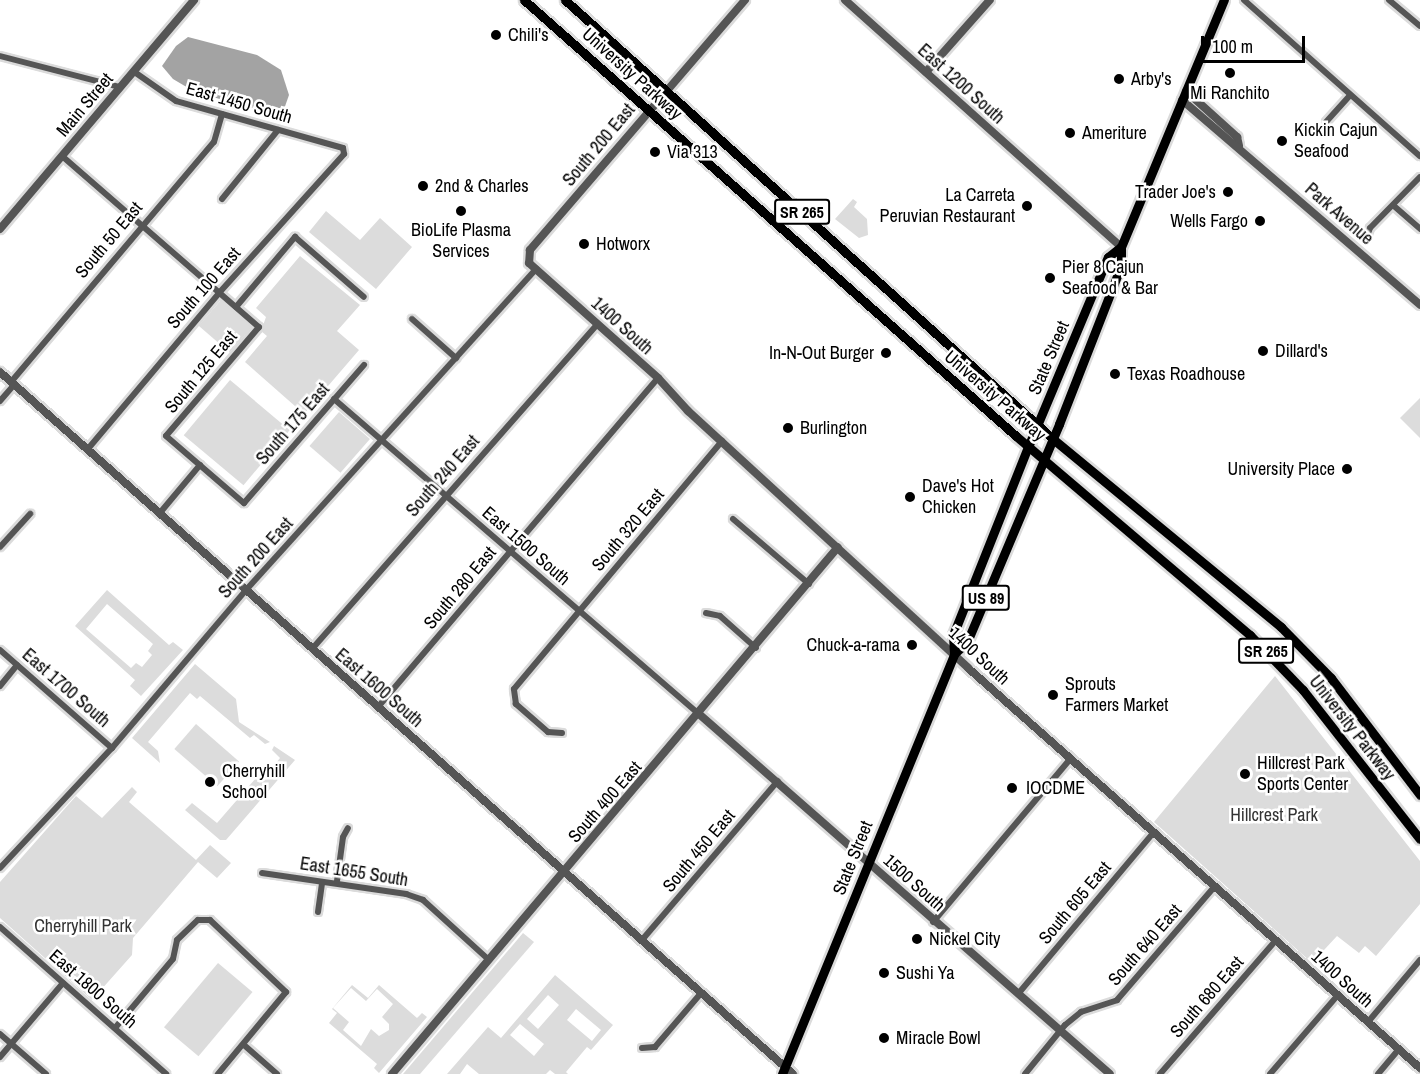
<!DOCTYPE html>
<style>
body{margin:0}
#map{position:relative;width:1420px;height:1074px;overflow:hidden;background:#fff;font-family:"Archivo Narrow",sans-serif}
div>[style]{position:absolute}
.green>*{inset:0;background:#dcdcdc;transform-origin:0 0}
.water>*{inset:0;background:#a3a3a3}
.roads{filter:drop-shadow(2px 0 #dbdbdb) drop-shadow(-2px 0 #dbdbdb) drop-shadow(0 2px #dbdbdb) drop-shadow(0 -2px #dbdbdb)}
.minor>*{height:6px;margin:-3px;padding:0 3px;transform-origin:3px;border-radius:3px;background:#555}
.tertiary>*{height:8px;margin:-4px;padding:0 4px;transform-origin:4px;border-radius:4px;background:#555}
.primary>*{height:9px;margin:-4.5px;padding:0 4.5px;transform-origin:4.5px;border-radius:4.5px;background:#000}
.dots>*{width:16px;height:16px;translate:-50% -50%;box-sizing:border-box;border:3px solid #fff;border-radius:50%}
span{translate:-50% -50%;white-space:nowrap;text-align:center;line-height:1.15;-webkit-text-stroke:5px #fff;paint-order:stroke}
.shield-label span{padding:2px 4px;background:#fff;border:2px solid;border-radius:4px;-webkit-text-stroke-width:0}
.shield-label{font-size:16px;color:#000;font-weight:700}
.poi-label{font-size:18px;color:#000}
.left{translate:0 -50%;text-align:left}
.right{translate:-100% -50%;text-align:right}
.street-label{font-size:18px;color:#000}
.park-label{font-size:18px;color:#333}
.scale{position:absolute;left:1201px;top:36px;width:104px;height:27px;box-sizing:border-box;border:3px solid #000;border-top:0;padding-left:8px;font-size:18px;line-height:21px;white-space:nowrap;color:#000;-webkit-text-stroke:4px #fff;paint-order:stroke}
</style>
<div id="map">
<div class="green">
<div style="clip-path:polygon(853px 199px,857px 202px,854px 207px,867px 219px,868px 235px,859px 238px,835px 219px)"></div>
<div style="clip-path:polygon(326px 211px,360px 240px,380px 218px,412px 247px,376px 289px,309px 232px)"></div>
<div style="clip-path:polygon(300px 256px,360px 305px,337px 331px,359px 350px,304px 414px,245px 362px,267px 336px,261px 331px,266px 317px,256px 308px)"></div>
<div style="left:221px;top:300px;width:41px;height:34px;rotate:41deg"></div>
<div style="left:230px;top:380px;width:78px;height:72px;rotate:40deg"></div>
<div style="clip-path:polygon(1420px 398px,1420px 438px,1400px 418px)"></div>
<div style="left:339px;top:412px;width:41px;height:45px;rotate:41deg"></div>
<div style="clip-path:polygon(evenodd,107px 590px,169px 645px,173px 642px,183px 650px,141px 696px,130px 686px,135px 680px,75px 626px,107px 590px,107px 604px,153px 644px,148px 651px,152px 655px,142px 667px,136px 663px,131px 668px,86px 629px,107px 604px)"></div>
<div style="clip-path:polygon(195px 664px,236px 699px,239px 722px,270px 742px,265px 744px,254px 735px,250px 738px,200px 696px,197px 699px,190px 693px,148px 742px,158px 751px,160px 763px,132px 738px)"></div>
<div style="clip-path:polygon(1275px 676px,1420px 861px,1420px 904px,1376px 956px,1365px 946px,1359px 953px,1337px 936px,1312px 963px,1154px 822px)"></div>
<div style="left:196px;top:724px;width:57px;height:33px;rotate:41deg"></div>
<div style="clip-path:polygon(274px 746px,295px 760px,226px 840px,220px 840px,185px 810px,192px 803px,217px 823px,263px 770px,268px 773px,280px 758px,272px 750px)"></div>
<div style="clip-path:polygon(132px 787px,137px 792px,129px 802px,196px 860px,210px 845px,231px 863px,217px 878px,198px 862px,133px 938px,132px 955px,92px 1000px,0 918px,0 882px,76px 796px,102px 818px)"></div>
<div style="clip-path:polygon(523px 933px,534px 942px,420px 1074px,403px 1074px)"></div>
<div style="left:218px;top:963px;width:45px;height:84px;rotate:40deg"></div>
<div style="clip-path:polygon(evenodd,555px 975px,613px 1025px,591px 1050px,587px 1047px,566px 1072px,568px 1074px,555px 1074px,550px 1070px,546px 1074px,479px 1074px,467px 1064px,460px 1074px,447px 1074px,488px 1027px,501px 1038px,555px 975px,548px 995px,559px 1005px,538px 1029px,527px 1019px,548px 995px,555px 975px,576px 1009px,601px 1030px,592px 1041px,567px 1020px,576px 1009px,555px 975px,520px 1024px,544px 1044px,534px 1056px,510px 1035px,520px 1024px)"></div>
<div style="clip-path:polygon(evenodd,352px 985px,368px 998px,379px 985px,417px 1018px,422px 1013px,427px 1017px,379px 1073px,374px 1068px,377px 1064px,329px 1023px,337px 1013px,332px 1009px,352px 985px,351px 988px,366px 1001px,377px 989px,393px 1004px,382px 1017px,389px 1024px,389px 1030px,379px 1036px,371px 1029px,361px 1046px,343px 1030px,349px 1022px,333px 1008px,351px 988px)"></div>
</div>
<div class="water">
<div style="clip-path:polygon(188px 37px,257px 55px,281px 70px,289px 95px,283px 112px,276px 115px,195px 92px,173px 79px,162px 66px,176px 46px)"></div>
</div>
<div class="roads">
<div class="minor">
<div style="left:1244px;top:0;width:235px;rotate:41.6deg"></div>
<div style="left:1389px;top:0;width:40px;rotate:40deg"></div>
<div style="left:0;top:56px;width:124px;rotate:14.5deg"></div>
<div style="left:1326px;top:122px;width:36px;rotate:-48deg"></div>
<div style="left:62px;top:156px;width:261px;rotate:41deg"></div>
<div style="left:259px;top:327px;width:143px;rotate:130.5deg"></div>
<div style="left:166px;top:436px;width:103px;rotate:40.7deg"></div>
<div style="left:244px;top:503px;width:183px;rotate:-49deg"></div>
<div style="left:222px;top:199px;width:89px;rotate:-50.9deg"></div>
<div style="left:1394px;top:206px;width:35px;rotate:41deg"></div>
<div style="left:1367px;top:237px;width:9px;rotate:-72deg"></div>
<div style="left:1370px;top:228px;width:71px;rotate:-45.6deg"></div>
<div style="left:236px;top:307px;width:92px;rotate:-49.9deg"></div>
<div style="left:295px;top:237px;width:91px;rotate:41deg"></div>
<div style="left:412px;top:319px;width:59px;rotate:41.6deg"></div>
<div style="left:11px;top:382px;width:314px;rotate:-49.8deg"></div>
<div style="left:214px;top:142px;width:29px;rotate:-74deg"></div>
<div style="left:334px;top:399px;width:482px;rotate:40.8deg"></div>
<div style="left:0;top:401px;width:21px;rotate:-49deg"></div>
<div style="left:87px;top:450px;width:205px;rotate:-49.9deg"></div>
<div style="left:219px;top:293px;width:187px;rotate:-48deg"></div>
<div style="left:344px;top:154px;width:6px;rotate:-99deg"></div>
<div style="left:343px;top:148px;width:173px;rotate:-164.3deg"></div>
<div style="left:176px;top:101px;width:52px;rotate:-145.1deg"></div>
<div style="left:159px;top:514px;width:64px;rotate:-50.1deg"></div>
<div style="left:733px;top:519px;width:100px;rotate:40.5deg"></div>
<div style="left:0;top:547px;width:45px;rotate:-47.7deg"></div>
<div style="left:706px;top:613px;width:14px;rotate:12deg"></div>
<div style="left:720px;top:616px;width:48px;rotate:41.6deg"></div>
<div style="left:312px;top:649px;width:433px;rotate:-48.7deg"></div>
<div style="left:0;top:650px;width:149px;rotate:41.2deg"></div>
<div style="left:0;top:686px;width:27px;rotate:-51deg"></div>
<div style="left:378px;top:707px;width:432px;rotate:-49.6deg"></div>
<div style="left:562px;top:733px;width:14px;rotate:-176deg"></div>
<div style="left:548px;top:732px;width:43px;rotate:-138.8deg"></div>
<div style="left:516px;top:704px;width:15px;rotate:-98deg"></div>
<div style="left:514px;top:689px;width:324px;rotate:-50deg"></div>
<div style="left:0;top:868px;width:164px;rotate:-47deg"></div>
<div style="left:112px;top:748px;width:207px;rotate:-49.7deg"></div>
<div style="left:246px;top:590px;width:433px;rotate:-47.9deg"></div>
<div style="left:262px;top:873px;width:146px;rotate:8.3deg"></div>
<div style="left:406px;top:894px;width:18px;rotate:19deg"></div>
<div style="left:423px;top:900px;width:89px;rotate:42.3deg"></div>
<div style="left:337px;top:881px;width:44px;rotate:-82.2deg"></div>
<div style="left:343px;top:837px;width:10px;rotate:-61deg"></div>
<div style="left:318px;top:912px;width:30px;rotate:-82deg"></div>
<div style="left:933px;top:922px;width:214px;rotate:-49.9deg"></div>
<div style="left:0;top:927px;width:222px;rotate:41.5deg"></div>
<div style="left:642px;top:940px;width:209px;rotate:-49.5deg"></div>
<div style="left:1018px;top:994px;width:212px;rotate:-50deg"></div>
<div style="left:1368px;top:1022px;width:81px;rotate:-50deg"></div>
<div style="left:115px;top:1028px;width:90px;rotate:-50deg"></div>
<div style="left:173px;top:959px;width:19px;rotate:-78deg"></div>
<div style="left:177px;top:940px;width:29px;rotate:-44deg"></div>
<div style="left:198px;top:920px;width:12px"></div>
<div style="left:210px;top:920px;width:105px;rotate:43.5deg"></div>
<div style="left:286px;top:992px;width:107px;rotate:129.7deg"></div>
<div style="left:0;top:1034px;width:61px;rotate:41deg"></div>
<div style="left:244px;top:1045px;width:44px;rotate:41.3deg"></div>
<div style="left:642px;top:1048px;width:13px;rotate:-4deg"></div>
<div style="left:655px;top:1047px;width:72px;rotate:-49.5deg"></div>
<div style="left:0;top:1057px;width:97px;rotate:-49.6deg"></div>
<div style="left:1025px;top:1074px;width:63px;rotate:-50.8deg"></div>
<div style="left:1065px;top:1025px;width:21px;rotate:-39deg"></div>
<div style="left:1081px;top:1012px;width:38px;rotate:-18deg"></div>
<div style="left:1117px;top:1000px;width:150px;rotate:-49.3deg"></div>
<div style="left:1160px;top:1074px;width:177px;rotate:-49.1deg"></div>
<div style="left:1270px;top:1074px;width:104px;rotate:-49.3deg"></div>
<div style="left:1378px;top:1074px;width:33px;rotate:-50deg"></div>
</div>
<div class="tertiary">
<div style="left:745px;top:0;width:330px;rotate:130.7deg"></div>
<div style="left:530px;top:250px;width:13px;rotate:94deg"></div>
<div style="left:529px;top:263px;width:173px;rotate:41.7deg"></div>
<div style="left:658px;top:378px;width:45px;rotate:47.7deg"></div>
<div style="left:688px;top:411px;width:380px;rotate:42.5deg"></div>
<div style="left:968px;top:668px;width:604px;rotate:41.51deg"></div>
<div style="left:845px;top:0;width:370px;rotate:41.8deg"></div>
<div style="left:926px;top:72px;width:96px;rotate:-48.4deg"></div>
<div style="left:1186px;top:91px;width:69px;rotate:42deg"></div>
<div style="left:1237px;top:137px;width:9px;rotate:77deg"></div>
<div style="left:1182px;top:100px;width:314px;rotate:40.7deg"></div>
<div style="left:0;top:229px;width:300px;rotate:-49.7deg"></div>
<div style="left:0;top:372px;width:1059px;rotate:41.52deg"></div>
<div style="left:699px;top:714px;width:546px;rotate:41.22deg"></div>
<div style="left:392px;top:1074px;width:690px;rotate:-49.76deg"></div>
</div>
<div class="primary">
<div style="left:524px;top:0;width:657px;rotate:41.55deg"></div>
<div style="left:1016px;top:436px;width:307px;rotate:40.4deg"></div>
<div style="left:1250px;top:635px;width:76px;rotate:46.1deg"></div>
<div style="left:1303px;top:690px;width:189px;rotate:51.9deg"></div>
<div style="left:565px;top:0;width:656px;rotate:41.97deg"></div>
<div style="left:1053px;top:439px;width:296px;rotate:39.5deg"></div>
<div style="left:1281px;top:627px;width:71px;rotate:45.6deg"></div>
<div style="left:1331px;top:678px;width:147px;rotate:52.7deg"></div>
<div style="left:954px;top:654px;width:18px;rotate:-43deg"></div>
<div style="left:967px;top:642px;width:237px;rotate:-67.1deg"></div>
<div style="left:1059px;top:424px;width:170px;rotate:-68.6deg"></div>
<div style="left:1121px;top:266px;width:19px;rotate:-90deg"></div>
<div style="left:1121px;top:247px;width:268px;rotate:-67.4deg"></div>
<div style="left:782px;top:1074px;width:454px;rotate:-67.7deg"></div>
<div style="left:954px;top:654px;width:19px;rotate:-93deg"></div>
<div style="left:953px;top:635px;width:202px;rotate:-68.3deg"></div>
<div style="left:1028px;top:447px;width:206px;rotate:-67.2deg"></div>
<div style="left:1108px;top:257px;width:16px;rotate:-38deg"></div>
</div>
</div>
<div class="dots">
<div style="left:496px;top:35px;background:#000"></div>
<div style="left:1230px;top:73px;background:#000"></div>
<div style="left:1119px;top:79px;background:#000"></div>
<div style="left:1070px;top:133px;background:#000"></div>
<div style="left:1282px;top:141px;background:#000"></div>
<div style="left:655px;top:152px;background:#000"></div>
<div style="left:423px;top:186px;background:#000"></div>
<div style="left:1228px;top:192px;background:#000"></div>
<div style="left:1027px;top:206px;background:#000"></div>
<div style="left:461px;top:211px;background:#000"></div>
<div style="left:1260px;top:221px;background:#000"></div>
<div style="left:584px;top:244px;background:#000"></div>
<div style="left:1050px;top:278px;background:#000"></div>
<div style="left:1263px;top:351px;background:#000"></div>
<div style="left:886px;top:353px;background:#000"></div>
<div style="left:1115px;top:374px;background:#000"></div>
<div style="left:788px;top:428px;background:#000"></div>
<div style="left:1347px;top:469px;background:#000"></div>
<div style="left:910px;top:497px;background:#000"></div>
<div style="left:912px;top:645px;background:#000"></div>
<div style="left:1053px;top:695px;background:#000"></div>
<div style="left:1245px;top:774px;background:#000"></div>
<div style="left:210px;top:782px;background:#000"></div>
<div style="left:1012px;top:788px;background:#000"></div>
<div style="left:917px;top:939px;background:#000"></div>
<div style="left:884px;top:973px;background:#000"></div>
<div style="left:884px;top:1038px;background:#000"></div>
</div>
<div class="shield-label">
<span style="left:802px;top:212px">SR 265</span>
<span style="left:986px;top:598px">US 89</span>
<span style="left:1266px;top:651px">SR 265</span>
</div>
<div class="poi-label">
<span class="left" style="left:508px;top:35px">Chili's</span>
<span class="left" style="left:1131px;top:79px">Arby's</span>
<span style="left:1230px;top:93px">Mi Ranchito</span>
<span class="left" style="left:1294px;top:141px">Kickin Cajun<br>Seafood</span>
<span class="left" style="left:1082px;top:133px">Ameriture</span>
<span class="left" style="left:667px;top:152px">Via 313</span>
<span class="left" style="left:435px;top:186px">2nd &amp; Charles</span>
<span class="right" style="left:1216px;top:192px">Trader Joe's</span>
<span class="right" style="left:1015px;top:206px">La Carreta<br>Peruvian Restaurant</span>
<span class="right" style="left:1248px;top:221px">Wells Fargo</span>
<span style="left:461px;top:241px">BioLife Plasma<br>Services</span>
<span class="left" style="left:596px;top:244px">Hotworx</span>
<span class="left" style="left:1062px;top:278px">Pier 8 Cajun<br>Seafood &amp; Bar</span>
<span class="left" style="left:1275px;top:351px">Dillard's</span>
<span class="right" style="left:874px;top:353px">In-N-Out Burger</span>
<span class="left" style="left:1127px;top:374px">Texas Roadhouse</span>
<span class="left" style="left:800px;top:428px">Burlington</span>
<span class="right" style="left:1335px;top:469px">University Place</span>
<span class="left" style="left:922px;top:497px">Dave's Hot<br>Chicken</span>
<span class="right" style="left:900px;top:645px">Chuck-a-rama</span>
<span class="left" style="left:1065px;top:695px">Sprouts<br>Farmers Market</span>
<span class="left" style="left:1257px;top:774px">Hillcrest Park<br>Sports Center</span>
<span class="left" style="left:222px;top:782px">Cherryhill<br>School</span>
<span class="left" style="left:1026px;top:788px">IOCDME</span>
<span class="left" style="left:929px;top:939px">Nickel City</span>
<span class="left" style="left:896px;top:973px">Sushi Ya</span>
<span class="left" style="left:896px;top:1038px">Miracle Bowl</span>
</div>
<div class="street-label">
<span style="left:632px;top:74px;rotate:42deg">University Parkway</span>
<span style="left:961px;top:84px;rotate:42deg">East 1200 South</span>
<span style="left:239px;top:103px;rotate:16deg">East 1450 South</span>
<span style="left:85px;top:105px;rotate:-50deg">Main Street</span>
<span style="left:599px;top:145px;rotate:-50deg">South 200 East</span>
<span style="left:1339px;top:214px;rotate:41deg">Park Avenue</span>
<span style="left:109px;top:240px;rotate:-50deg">South 50 East</span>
<span style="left:204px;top:288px;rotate:-49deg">South 100 East</span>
<span style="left:622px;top:326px;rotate:42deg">1400 South</span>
<span style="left:1049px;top:358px;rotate:-67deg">State Street</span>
<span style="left:201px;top:372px;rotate:-50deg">South 125 East</span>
<span style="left:995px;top:396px;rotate:41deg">University Parkway</span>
<span style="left:293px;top:424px;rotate:-49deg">South 175 East</span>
<span style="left:443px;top:476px;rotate:-49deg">South 240 East</span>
<span style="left:628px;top:530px;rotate:-50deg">South 320 East</span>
<span style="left:526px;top:546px;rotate:41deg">East 1500 South</span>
<span style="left:256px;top:558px;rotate:-48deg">South 200 East</span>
<span style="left:460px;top:588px;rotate:-50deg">South 280 East</span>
<span style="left:979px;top:656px;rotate:43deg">1400 South</span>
<span style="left:66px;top:688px;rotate:41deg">East 1700 South</span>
<span style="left:379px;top:688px;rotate:41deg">East 1600 South</span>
<span style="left:1352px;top:728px;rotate:52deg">University Parkway</span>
<span style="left:605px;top:802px;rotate:-49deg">South 400 East</span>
<span style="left:699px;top:851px;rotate:-50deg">South 450 East</span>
<span style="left:853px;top:858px;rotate:-68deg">State Street</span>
<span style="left:354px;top:872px;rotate:9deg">East 1655 South</span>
<span style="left:914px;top:883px;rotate:42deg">1500 South</span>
<span style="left:1075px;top:903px;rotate:-50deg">South 605 East</span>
<span style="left:1145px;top:945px;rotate:-49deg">South 640 East</span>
<span style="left:1342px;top:979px;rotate:42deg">1400 South</span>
<span style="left:93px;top:989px;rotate:41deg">East 1800 South</span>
<span style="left:1207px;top:997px;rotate:-49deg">South 680 East</span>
</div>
<div class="park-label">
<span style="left:1274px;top:815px">Hillcrest Park</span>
<span style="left:83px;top:926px">Cherryhill Park</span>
</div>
<div class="scale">100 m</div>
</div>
